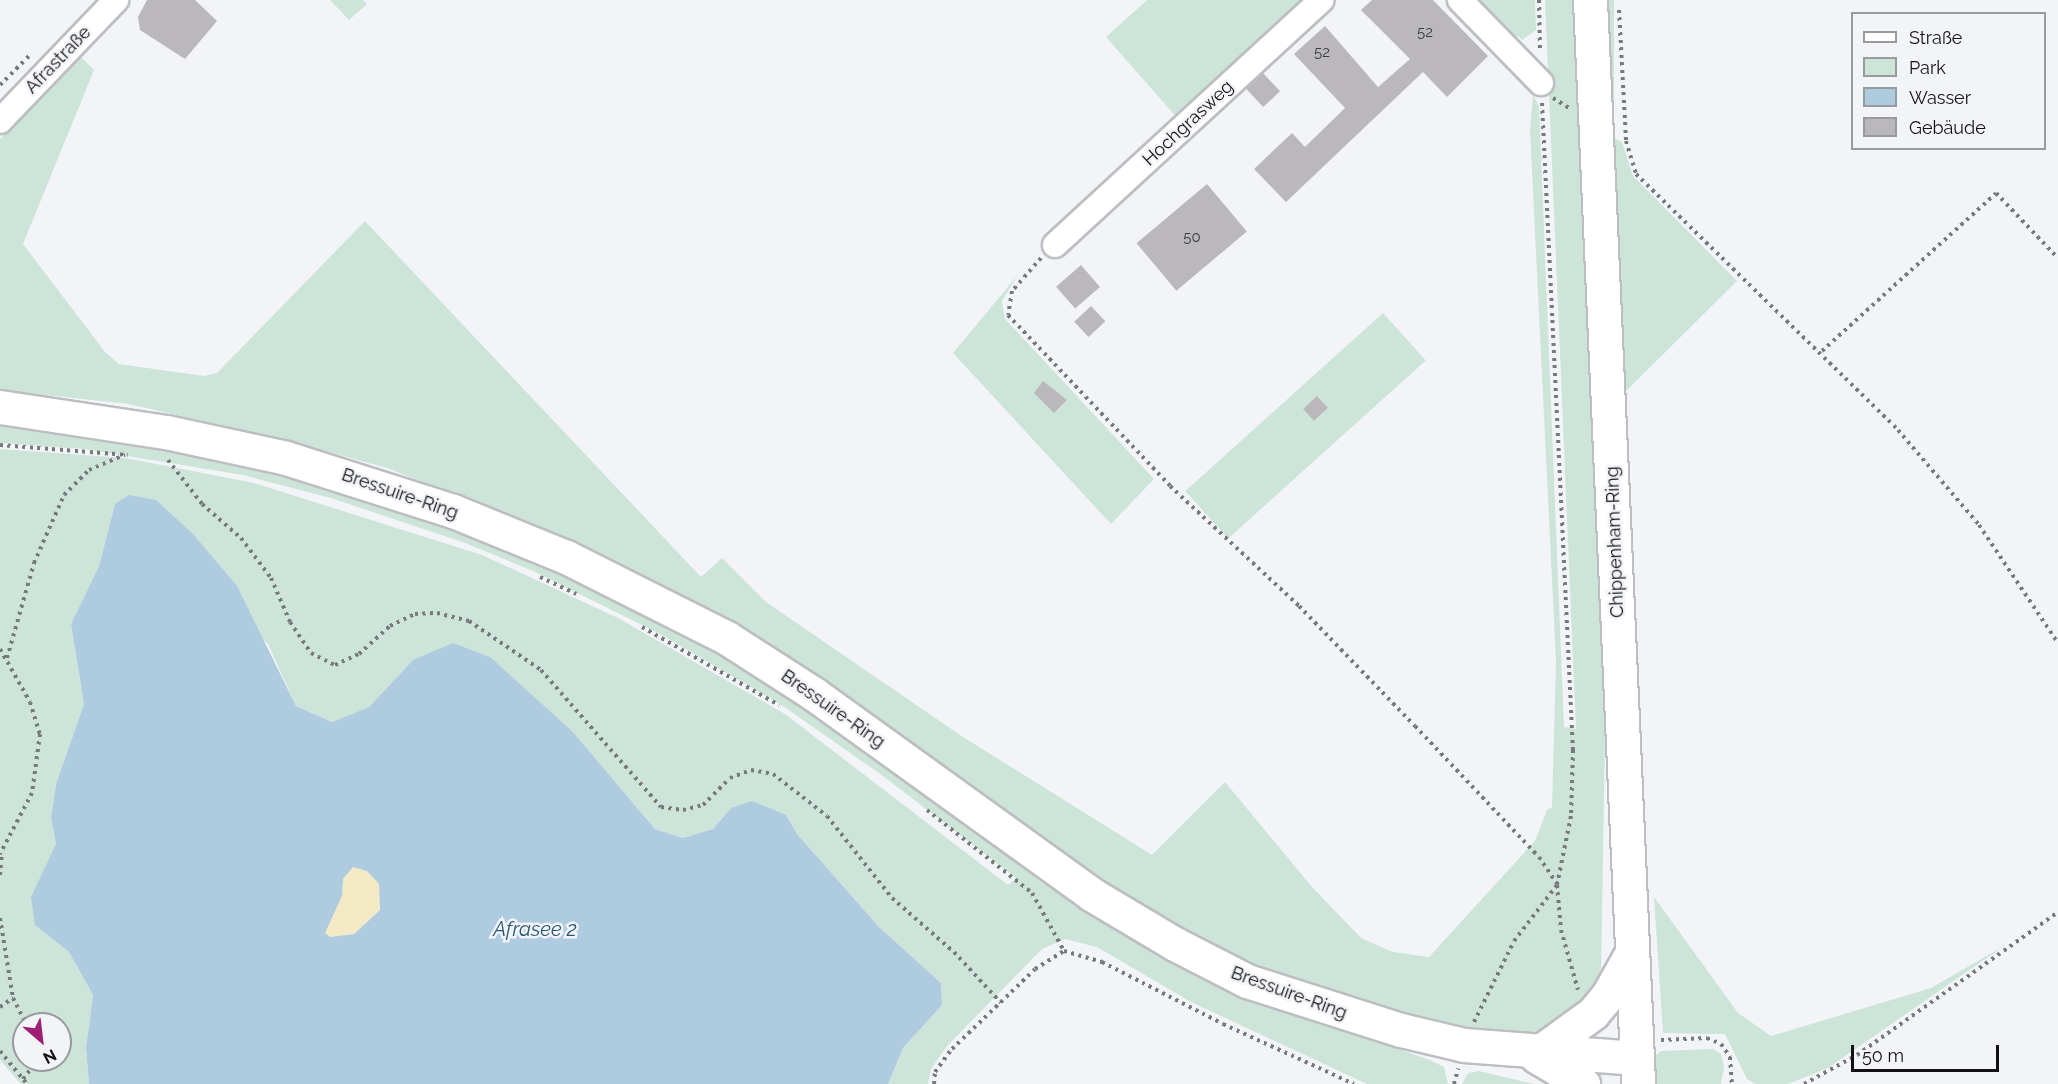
<!DOCTYPE html>
<meta charset="utf-8">
<style>
body{margin:0}
#map{position:relative;width:2058px;height:1084px;overflow:hidden;background:#f2f4f8;font-family:Raleway,sans-serif}
div>[style]{position:absolute}
.green>*{inset:0;background:#cde4d8;transform-origin:0 0}
.sand>*{inset:0;background:#f4eac5}
.water>*{inset:0;background:#afcbe0}
.building>*{inset:0;background:#bbb8bb;transform-origin:0 0}
.path>*{height:4px;margin-top:-2px;transform-origin:0;background:repeating-linear-gradient(90deg,#78797c 0 3px,transparent 0 7.5px)}
.roads{filter:drop-shadow(2px 0 #bcbec2) drop-shadow(-2px 0 #bcbec2) drop-shadow(0 2px #bcbec2) drop-shadow(0 -2px #bcbec2)}
.street>*{height:24px;margin:-12px;padding:0 12px;transform-origin:12px;border-radius:12px;background:#fff}
.secondary>*{height:33px;margin:-16.5px;padding:0 16.5px;transform-origin:16.5px;border-radius:16.5px;background:#fff}
.primary>*{height:33px;margin:-16.5px;padding:0 16.5px;transform-origin:16.5px;border-radius:16.5px;background:#fff}
span{translate:-50% -50%;white-space:nowrap;text-align:center;line-height:1.15;-webkit-text-stroke:5px #f2f4f8;paint-order:stroke}
.number-label{font-size:15px;color:#3c3c3e}
.number-label span{-webkit-text-stroke-width:0}
.street-label{font-size:18px;color:#121214}
.water-label{font-size:20px;color:#295776;font-style:italic}
.legend{position:absolute;left:1851px;top:12px;width:195px;height:138px;box-sizing:border-box;background:#f2f4f8;border:2px solid #989a9d;margin:0;padding:8px 10px;list-style:none;font-size:18px;color:#121214}
.legend li{display:flex;align-items:center;gap:12px;height:30px}
.legend b{width:30px;border:2px solid #989a9d}
.north{position:absolute;left:12px;top:1012px;width:60px;height:60px;box-sizing:border-box;background:#f2f4f8;border:2px solid #989a9d;border-radius:50%;rotate:152deg;font-size:16px;font-weight:700;line-height:24px;text-align:center;color:#121214}
.north::after{content:'';display:block;margin:auto;width:21px;height:27px;background:#9d1e72;clip-path:polygon(50% 0,100% 100%,50% 72%,0 100%)}
.scale{position:absolute;left:1851px;top:1045px;width:148px;height:27px;box-sizing:border-box;border:3px solid #121214;border-top:0;padding-left:8px;font-size:18px;line-height:21px;white-space:nowrap;color:#121214;-webkit-text-stroke:4px #f2f4f8;paint-order:stroke}
</style>
<div id="map">
<div class="green">
<div style="clip-path:polygon(330px 0,363px 0,367px 4px,349px 20px)"></div>
<div style="clip-path:polygon(1147px 0,1314px 0,1179px 120px,1106px 37px)"></div>
<div style="clip-path:polygon(1469px 0,1535px 0,1536px 30px,1522px 40px,1518px 36px,1508px 42px)"></div>
<div style="clip-path:polygon(1545px 0,1575px 0,1605px 736px,1601px 978px,1594px 993px,1545px 1033px,1440px 1031px,1321px 998px,1226px 954px,1108px 892px,684px 597px,571px 541px,387px 468px,293px 442px,129px 404px,0 390px,0 139px,78px 54px,94px 70px,23px 244px,105px 352px,119px 364px,204px 376px,217px 373px,365px 221px,701px 577px,722px 558px,766px 602px,963px 737px,1152px 855px,1225px 782px,1312px 887px,1361px 938px,1393px 952px,1429px 957px,1535px 841px,1547px 810px,1552px 807px,1556px 661px,1530px 130px,1533px 95px,1539px 106px,1564px 727px,1576px 729px)"></div>
<div style="left:1601px;top:0;width:13px;height:127px"></div>
<div style="clip-path:polygon(1606px 134px,1622px 142px,1633px 176px,1737px 281px,1621px 396px)"></div>
<div style="clip-path:polygon(1017px 276px,1002px 301px,1005px 319px,1154px 479px,1111px 524px,953px 353px)"></div>
<div style="left:1383px;top:313px;width:64px;height:266px;rotate:48deg"></div>
<div style="clip-path:polygon(evenodd,0 424px,204px 452px,319px 479px,525px 553px,739px 661px,1264px 1002px,1430px 1060px,1444px 1067px,1448px 1084px,1367px 1084px,1191px 1002px,1097px 947px,1065px 939px,1042px 949px,947px 1046px,931px 1069px,928px 1084px,888px 1084px,903px 1048px,942px 1005px,941px 983px,879px 927px,797px 834px,786px 815px,731px 808px,713px 829px,683px 838px,655px 829px,573px 732px,413px 660px,369px 707px,332px 722px,296px 706px,268px 644px,115px 504px,99px 566px,71px 624px,84px 704px,56px 784px,51px 818px,56px 844px,45px 870px,35px 925px,69px 952px,93px 995px,86px 1048px,89px 1084px,21px 1084px,0 1060px,0 449px,125px 458px,254px 483px,482px 555px,618px 618px,785px 714px,1008px 885px,1016px 878px,879px 773px,780px 704px,660px 634px,533px 571px,465px 543px,331px 498px,243px 475px,84px 449px,0 443px,0 424px,24px 1024px,60px 1024px,60px 1060px,24px 1060px,24px 1024px)"></div>
<div style="clip-path:polygon(1654px 897px,1738px 1013px,1771px 1036px,1931px 988px,2004px 946px,1828px 1068px,1788px 1084px,1756px 1084px,1747px 1079px,1725px 1034px,1663px 1033px)"></div>
<div style="clip-path:polygon(1713px 1049px,1721px 1054px,1724px 1067px,1721px 1084px,1656px 1084px,1656px 1055px,1661px 1051px)"></div>
<div style="clip-path:polygon(1479px 1071px,1521px 1081px,1534px 1084px,1462px 1084px,1468px 1073px)"></div>
</div>
<div class="sand">
<div style="clip-path:polygon(353px 867px,367px 871px,379px 884px,380px 910px,354px 934px,330px 937px,324px 933px,342px 896px,343px 879px)"></div>
</div>
<div class="water">
<div style="clip-path:polygon(evenodd,129px 495px,156px 500px,193px 534px,237px 586px,296px 706px,332px 722px,369px 707px,413px 660px,453px 643px,490px 657px,573px 732px,655px 829px,683px 838px,713px 829px,731px 808px,752px 801px,786px 815px,797px 834px,879px 927px,941px 983px,942px 1005px,903px 1048px,888px 1084px,89px 1084px,86px 1048px,93px 995px,69px 952px,35px 925px,31px 897px,56px 844px,51px 818px,56px 784px,84px 704px,71px 624px,99px 566px,115px 504px,129px 495px,353px 867px,367px 871px,379px 884px,380px 910px,354px 934px,330px 937px,325px 933px,342px 896px,343px 879px,353px 867px)"></div>
</div>
<div class="building">
<div style="clip-path:polygon(147px 0,195px 0,217px 21px,185px 59px,140px 30px,138px 17px)"></div>
<div style="clip-path:polygon(1372px 0,1433px 0,1488px 56px,1447px 97px,1423px 72px,1286px 202px,1254px 169px,1292px 133px,1305px 147px,1345px 108px,1294px 54px,1325px 26px,1378px 87px,1410px 59px,1361px 10px)"></div>
<div style="left:1263px;top:73px;width:25px;height:23px;rotate:47deg"></div>
<div style="left:1207px;top:184px;width:62px;height:92px;rotate:50deg"></div>
<div style="left:1081px;top:265px;width:29px;height:33px;rotate:49deg"></div>
<div style="left:1091px;top:306px;width:21px;height:23px;rotate:47deg"></div>
<div style="clip-path:polygon(1043px 381px,1067px 400px,1054px 413px,1034px 393px)"></div>
<div style="left:1317px;top:396px;width:16px;height:19px;rotate:47deg"></div>
</div>
<div class="path">
<div style="left:1539px;top:0;width:50px;rotate:88.9deg"></div>
<div style="left:1619px;top:10px;width:131px;rotate:86.9deg"></div>
<div style="left:1626px;top:141px;width:34px;rotate:73deg"></div>
<div style="left:1636px;top:174px;width:366px;rotate:44.3deg"></div>
<div style="left:1898px;top:430px;width:125px;rotate:49.5deg"></div>
<div style="left:1979px;top:525px;width:142px;rotate:56.2deg"></div>
<div style="left:0;top:85px;width:41px;rotate:-45deg"></div>
<div style="left:1553px;top:98px;width:19px;rotate:32deg"></div>
<div style="left:1542px;top:103px;width:648px;rotate:87.26deg"></div>
<div style="left:1573px;top:750px;width:66px;rotate:91.7deg"></div>
<div style="left:1571px;top:816px;width:70px;rotate:101.5deg"></div>
<div style="left:1557px;top:885px;width:45px;rotate:84.9deg"></div>
<div style="left:1561px;top:930px;width:62px;rotate:74.2deg"></div>
<div style="left:1041px;top:258px;width:44px;rotate:131.3deg"></div>
<div style="left:1012px;top:291px;width:24px;rotate:99deg"></div>
<div style="left:1008px;top:315px;width:236px;rotate:46.5deg"></div>
<div style="left:1170px;top:486px;width:176px;rotate:42.9deg"></div>
<div style="left:1299px;top:606px;width:167px;rotate:46deg"></div>
<div style="left:1415px;top:726px;width:180px;rotate:46.6deg"></div>
<div style="left:1539px;top:857px;width:32px;rotate:56deg"></div>
<div style="left:1822px;top:351px;width:235px;rotate:-42.2deg"></div>
<div style="left:1996px;top:193px;width:90px;rotate:46.4deg"></div>
<div style="left:0;top:445px;width:128px;rotate:4.5deg"></div>
<div style="left:168px;top:460px;width:56px;rotate:52.3deg"></div>
<div style="left:202px;top:504px;width:52px;rotate:41.1deg"></div>
<div style="left:241px;top:538px;width:50px;rotate:53.1deg"></div>
<div style="left:271px;top:578px;width:48px;rotate:66.6deg"></div>
<div style="left:290px;top:622px;width:37px;rotate:56deg"></div>
<div style="left:311px;top:653px;width:27px;rotate:27deg"></div>
<div style="left:335px;top:665px;width:26px;rotate:-25deg"></div>
<div style="left:359px;top:654px;width:42px;rotate:-42.1deg"></div>
<div style="left:390px;top:626px;width:28px;rotate:-26deg"></div>
<div style="left:415px;top:614px;width:22px;rotate:-3deg"></div>
<div style="left:437px;top:613px;width:33px;rotate:14deg"></div>
<div style="left:469px;top:621px;width:87px;rotate:34.2deg"></div>
<div style="left:541px;top:670px;width:182px;rotate:48.8deg"></div>
<div style="left:661px;top:807px;width:22px;rotate:8deg"></div>
<div style="left:683px;top:810px;width:21px;rotate:-14deg"></div>
<div style="left:703px;top:805px;width:38px;rotate:-45deg"></div>
<div style="left:730px;top:778px;width:22px;rotate:-21deg"></div>
<div style="left:751px;top:770px;width:22px;rotate:10deg"></div>
<div style="left:773px;top:774px;width:68px;rotate:37.9deg"></div>
<div style="left:827px;top:816px;width:105px;rotate:51.6deg"></div>
<div style="left:892px;top:898px;width:82px;rotate:41.1deg"></div>
<div style="left:954px;top:952px;width:69px;rotate:47.3deg"></div>
<div style="left:540px;top:577px;width:40px;rotate:25deg"></div>
<div style="left:642px;top:627px;width:158px;rotate:29.7deg"></div>
<div style="left:0;top:649px;width:61px;rotate:60.5deg"></div>
<div style="left:30px;top:702px;width:34px;rotate:73deg"></div>
<div style="left:40px;top:734px;width:60px;rotate:97.7deg"></div>
<div style="left:32px;top:793px;width:69px;rotate:117.7deg"></div>
<div style="left:7px;top:658px;width:99px;rotate:-74.1deg"></div>
<div style="left:34px;top:563px;width:74px;rotate:-66.2deg"></div>
<div style="left:64px;top:495px;width:35px;rotate:-45deg"></div>
<div style="left:89px;top:470px;width:39px;rotate:-23deg"></div>
<div style="left:927px;top:810px;width:134px;rotate:38.3deg"></div>
<div style="left:1032px;top:893px;width:66px;rotate:61.1deg"></div>
<div style="left:0;top:875px;width:22px;rotate:-85deg"></div>
<div style="left:0;top:918px;width:81px;rotate:80.8deg"></div>
<div style="left:13px;top:998px;width:29px;rotate:63deg"></div>
<div style="left:0;top:1007px;width:16px;rotate:-35deg"></div>
<div style="left:1474px;top:1022px;width:90px;rotate:-63.7deg"></div>
<div style="left:1514px;top:941px;width:71px;rotate:-52.5deg"></div>
<div style="left:1661px;top:1040px;width:46px;rotate:-2.5deg"></div>
<div style="left:1707px;top:1038px;width:15px;rotate:23deg"></div>
<div style="left:1721px;top:1044px;width:16px;rotate:55deg"></div>
<div style="left:1730px;top:1057px;width:27px;rotate:86deg"></div>
<div style="left:0;top:1051px;width:43px;rotate:50.7deg"></div>
<div style="left:23px;top:1079px;width:24px;rotate:-52deg"></div>
<div style="left:934px;top:1084px;width:12px;rotate:-85deg"></div>
<div style="left:935px;top:1072px;width:29px;rotate:-54deg"></div>
<div style="left:952px;top:1049px;width:115px;rotate:-43.9deg"></div>
<div style="left:1035px;top:969px;width:34px;rotate:-32deg"></div>
<div style="left:1064px;top:951px;width:40px;rotate:16deg"></div>
<div style="left:1102px;top:962px;width:136px;rotate:27.1deg"></div>
<div style="left:1223px;top:1024px;width:144px;rotate:24.6deg"></div>
<div style="left:1454px;top:1084px;width:16px;rotate:-75deg"></div>
<div style="left:1804px;top:1084px;width:60px;rotate:-28.7deg"></div>
<div style="left:1857px;top:1055px;width:247px;rotate:-35.4deg"></div>
</div>
<div class="roads">
<div class="street">
<div style="left:1460px;top:0;width:116px;rotate:45.7deg"></div>
<div style="left:0;top:121px;width:168px;rotate:-46.2deg"></div>
<div style="left:1055px;top:245px;width:362px;rotate:-42.6deg"></div>
</div>
<div class="secondary">
<div style="left:0;top:407px;width:168px;rotate:8.6deg"></div>
<div style="left:166px;top:432px;width:123px;rotate:12.2deg"></div>
<div style="left:286px;top:458px;width:175px;rotate:17.6deg"></div>
<div style="left:453px;top:511px;width:122px;rotate:22.2deg"></div>
<div style="left:566px;top:557px;width:180px;rotate:26.7deg"></div>
<div style="left:727px;top:638px;width:103px;rotate:32.8deg"></div>
<div style="left:814px;top:694px;width:342px;rotate:35.8deg"></div>
<div style="left:1091px;top:894px;width:98px;rotate:30.8deg"></div>
<div style="left:1175px;top:944px;width:81px;rotate:27.2deg"></div>
<div style="left:1247px;top:981px;width:162px;rotate:17.7deg"></div>
<div style="left:1401px;top:1030px;width:65px;rotate:13.4deg"></div>
<div style="left:1464px;top:1045px;width:173px;rotate:4.3deg"></div>
<div style="left:1538px;top:1053px;width:68px;rotate:-36deg"></div>
<div style="left:1593px;top:1013px;width:23px;rotate:-50deg"></div>
<div style="left:1608px;top:995px;width:47px;rotate:-60.7deg"></div>
<div style="left:1536px;top:1056px;width:55px;rotate:30.8deg"></div>
</div>
<div class="primary">
<div style="left:1590px;top:0;width:1085px;rotate:87.46deg"></div>
</div>
</div>
<div class="number-label">
<span style="left:1425px;top:33px">52</span>
<span style="left:1322px;top:53px">52</span>
<span style="left:1192px;top:238px">50</span>
</div>
<div class="street-label">
<span style="left:58px;top:60px;rotate:-46deg">Afrastraße</span>
<span style="left:1188px;top:123px;rotate:-43deg">Hochgrasweg</span>
<span style="left:400px;top:494px;rotate:19deg">Bressuire-Ring</span>
<span style="left:1615px;top:542px;rotate:-92deg">Chippenham-Ring</span>
<span style="left:833px;top:709px;rotate:35deg">Bressuire-Ring</span>
<span style="left:1289px;top:993px;rotate:20deg">Bressuire-Ring</span>
</div>
<div class="water-label">
<span style="left:535px;top:929px">Afrasee 2</span>
</div>
<ul class="legend">
<li><b style="height:8px;background:#fff"></b>Straße</li>
<li><b style="height:16px;background:#cde4d8"></b>Park</li>
<li><b style="height:16px;background:#afcbe0"></b>Wasser</li>
<li><b style="height:16px;background:#bbb8bb"></b>Gebäude</li>
</ul>
<div class="north">N</div>
<div class="scale">50 m</div>
</div>
